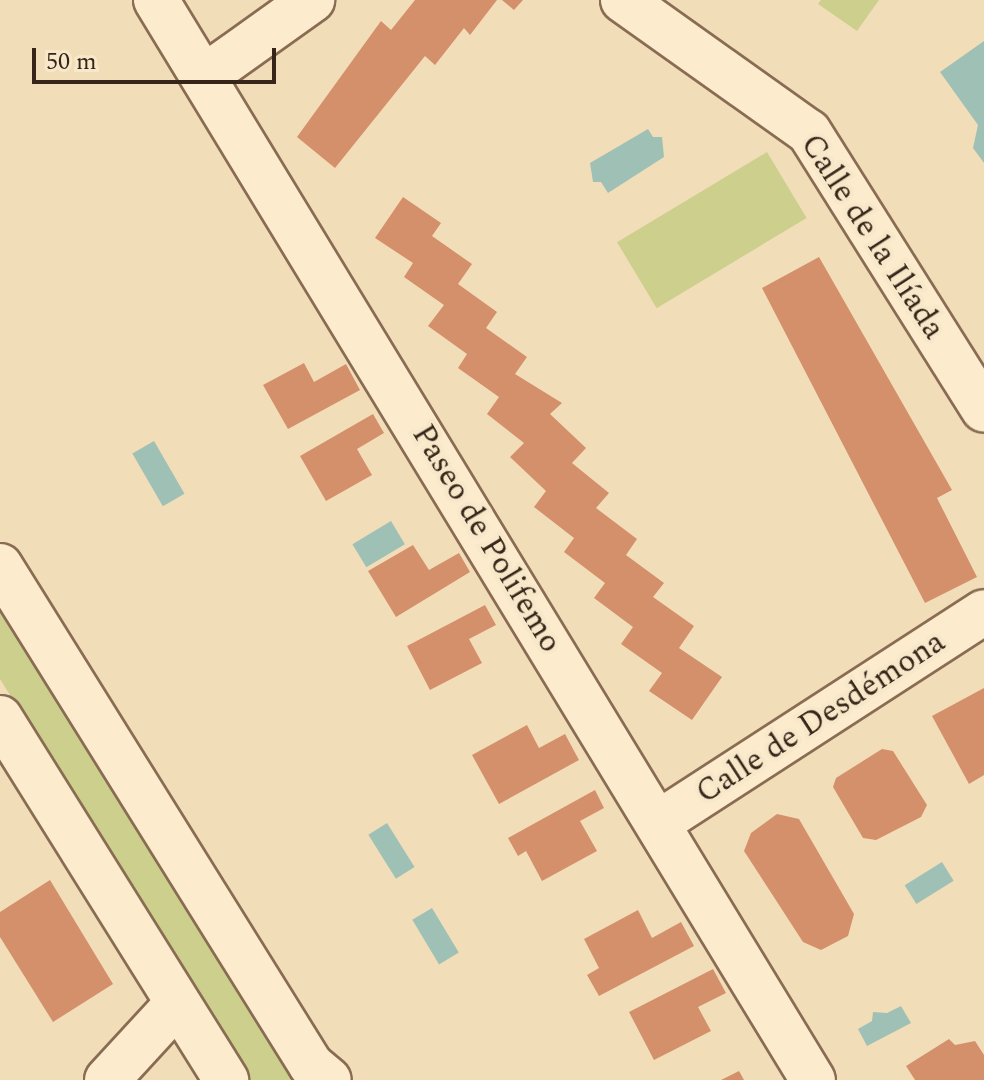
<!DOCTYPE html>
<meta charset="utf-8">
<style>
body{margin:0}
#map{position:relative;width:984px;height:1080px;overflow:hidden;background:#f2ddb9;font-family:Spectral,serif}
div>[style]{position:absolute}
.green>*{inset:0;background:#cdd08d;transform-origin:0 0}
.water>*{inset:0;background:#9fc1b5;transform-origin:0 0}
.building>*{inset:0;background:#d3906b}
.roads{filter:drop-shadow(2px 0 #896c53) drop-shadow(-2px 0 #896c53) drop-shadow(0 2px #896c53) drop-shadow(0 -2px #896c53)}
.minor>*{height:44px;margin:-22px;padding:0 22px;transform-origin:22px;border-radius:22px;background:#fcebcd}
span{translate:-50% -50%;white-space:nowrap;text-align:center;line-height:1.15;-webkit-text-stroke:8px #f8e8ca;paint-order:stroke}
.street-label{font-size:32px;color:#372519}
.scale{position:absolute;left:32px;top:48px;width:244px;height:36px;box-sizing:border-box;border:4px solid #372519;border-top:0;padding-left:10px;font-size:24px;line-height:28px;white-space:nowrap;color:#372519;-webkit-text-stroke:6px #f8e8ca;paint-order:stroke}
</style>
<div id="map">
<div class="green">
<div style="clip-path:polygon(821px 0,879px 0,857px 31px,818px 4px)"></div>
<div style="left:767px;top:152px;width:77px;height:175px;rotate:59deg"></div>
<div style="clip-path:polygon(0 606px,294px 1080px,248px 1080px,0 679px)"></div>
</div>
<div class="water">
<div style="clip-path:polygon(984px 41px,984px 163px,973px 148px,978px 125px,940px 72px)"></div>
<div style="clip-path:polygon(648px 129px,653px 137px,662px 137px,664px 157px,608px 193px,601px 182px,593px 182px,590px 163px)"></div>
<div style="left:154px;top:441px;width:61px;height:25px;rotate:60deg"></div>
<div style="left:391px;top:521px;width:27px;height:45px;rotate:59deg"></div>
<div style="left:387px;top:823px;width:52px;height:22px;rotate:58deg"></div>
<div style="left:942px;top:862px;width:22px;height:44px;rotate:58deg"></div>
<div style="left:432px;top:908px;width:52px;height:23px;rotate:59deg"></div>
<div style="clip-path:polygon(901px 1006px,911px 1023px,867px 1046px,858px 1029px,872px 1021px,873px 1012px,887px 1013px)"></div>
</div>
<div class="building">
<div style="clip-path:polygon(415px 0,497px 0,470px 35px,464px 28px,435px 65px,425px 56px,335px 168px,297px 137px,381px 21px,391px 30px)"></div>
<div style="clip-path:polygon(502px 0,523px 0,514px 10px)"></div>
<div style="clip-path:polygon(403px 197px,441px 223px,432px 236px,472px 264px,458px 284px,497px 312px,486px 328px,527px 357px,515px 374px,562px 403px,550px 414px,586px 448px,572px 463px,609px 493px,596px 508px,637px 539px,626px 555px,664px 583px,653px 597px,694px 626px,679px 648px,722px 677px,692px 720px,649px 691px,662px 673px,621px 644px,633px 627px,594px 598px,605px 583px,564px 552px,574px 538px,534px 507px,546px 491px,510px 457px,524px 443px,487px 414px,499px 397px,458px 368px,467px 354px,428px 326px,444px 305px,404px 277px,413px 263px,375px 238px)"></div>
<div style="clip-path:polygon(819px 257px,952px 490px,937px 498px,977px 577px,925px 603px,762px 288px)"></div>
<div style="clip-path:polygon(304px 363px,314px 382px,346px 364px,360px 390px,288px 429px,263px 385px)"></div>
<div style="clip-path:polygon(373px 414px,384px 433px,357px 449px,372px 475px,326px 501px,300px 456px)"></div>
<div style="clip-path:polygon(413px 545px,429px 570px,459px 553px,470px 572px,396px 617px,368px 571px)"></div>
<div style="clip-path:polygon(485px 605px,496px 625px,469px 639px,482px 663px,430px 690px,407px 646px)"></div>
<div style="clip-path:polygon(984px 688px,984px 775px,969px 784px,932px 716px)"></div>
<div style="clip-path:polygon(527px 725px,539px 748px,565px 734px,579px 760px,499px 804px,472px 755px)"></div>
<div style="clip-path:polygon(882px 749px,893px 751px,927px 805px,921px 817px,876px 840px,863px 838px,833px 787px,836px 778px)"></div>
<div style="clip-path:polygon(595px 790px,604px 808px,580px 821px,597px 851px,542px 881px,526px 851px,518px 856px,508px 838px)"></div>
<div style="clip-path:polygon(777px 814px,799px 819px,854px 914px,848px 936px,821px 950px,803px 942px,744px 851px,751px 833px)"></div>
<div style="clip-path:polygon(50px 880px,113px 984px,53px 1022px,0 937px,0 912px)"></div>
<div style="clip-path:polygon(638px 910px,652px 938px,681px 922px,694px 946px,599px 996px,587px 975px,599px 968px,584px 939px)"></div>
<div style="clip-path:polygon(713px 969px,726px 993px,698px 1007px,711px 1031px,654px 1060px,629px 1012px)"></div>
<div style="clip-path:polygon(949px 1039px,955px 1045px,975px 1041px,984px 1055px,984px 1080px,915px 1080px,906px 1066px)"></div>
<div style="clip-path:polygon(739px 1071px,744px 1080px,721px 1080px)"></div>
</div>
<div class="roads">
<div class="minor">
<div style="left:156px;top:0;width:1264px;rotate:58.69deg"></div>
<div style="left:623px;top:0;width:228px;rotate:35.4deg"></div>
<div style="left:809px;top:132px;width:328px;rotate:57.8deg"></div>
<div style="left:204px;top:77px;width:133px;rotate:-35.5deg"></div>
<div style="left:0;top:566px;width:588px;rotate:58.07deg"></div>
<div style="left:311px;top:1065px;width:23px;rotate:40deg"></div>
<div style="left:0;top:718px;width:427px;rotate:58deg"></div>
<div style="left:658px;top:823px;width:388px;rotate:-32.9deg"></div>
<div style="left:107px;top:1080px;width:103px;rotate:-47.4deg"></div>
</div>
</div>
<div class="street-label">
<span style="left:872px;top:237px;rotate:57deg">Calle de la Ilíada</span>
<span style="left:486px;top:539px;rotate:59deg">Paseo de Polifemo</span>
<span style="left:821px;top:718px;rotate:-33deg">Calle de Desdémona</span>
</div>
<div class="scale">50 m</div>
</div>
